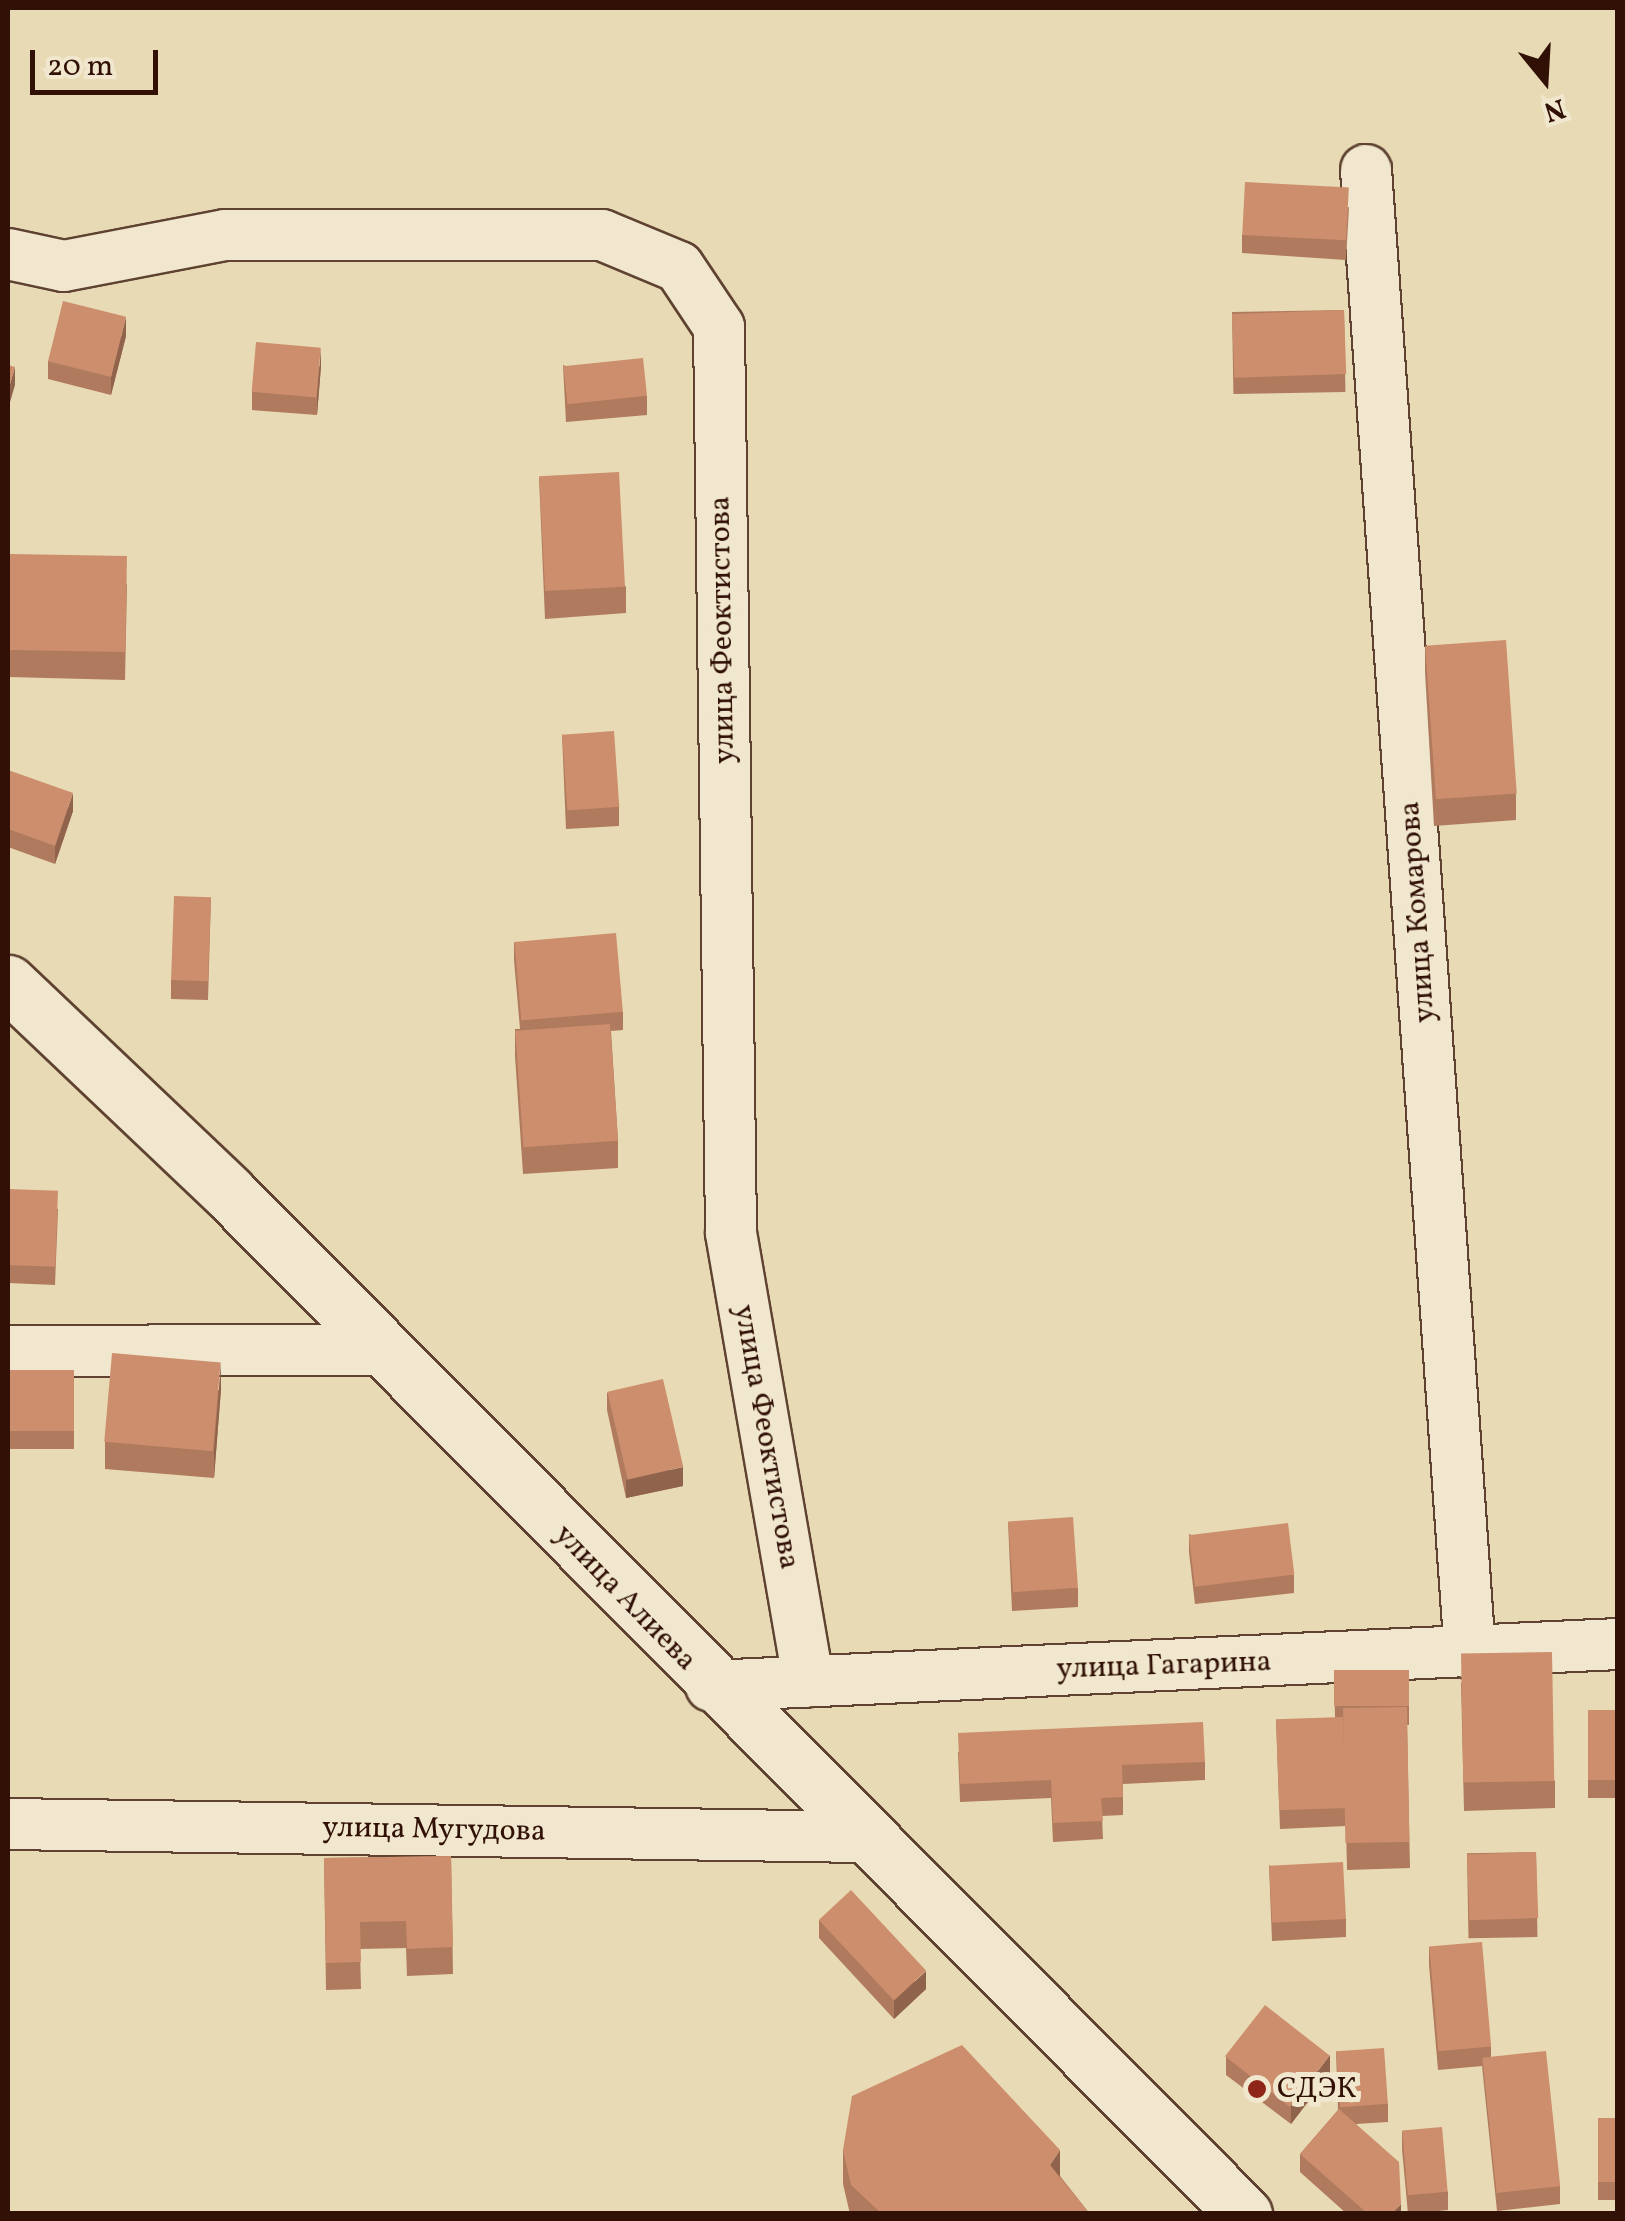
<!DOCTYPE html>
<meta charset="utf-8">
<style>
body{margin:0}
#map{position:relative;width:1625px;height:2221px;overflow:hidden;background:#e8dab4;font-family:Vollkorn,serif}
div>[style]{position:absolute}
.roads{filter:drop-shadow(2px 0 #5f4231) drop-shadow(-2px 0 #5f4231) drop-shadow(0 2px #5f4231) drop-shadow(0 -2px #5f4231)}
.street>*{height:50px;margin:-25px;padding:0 25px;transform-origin:25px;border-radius:25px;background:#f0e7ce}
.secondary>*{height:55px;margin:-27.5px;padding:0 27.5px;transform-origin:27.5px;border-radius:27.5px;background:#f0e7ce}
.wall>*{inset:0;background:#af7a5d;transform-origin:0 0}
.shaded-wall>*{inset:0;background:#8f634c}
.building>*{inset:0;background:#cc8e6c;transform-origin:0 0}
.dots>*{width:28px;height:28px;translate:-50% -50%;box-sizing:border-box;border:5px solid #f0e7ce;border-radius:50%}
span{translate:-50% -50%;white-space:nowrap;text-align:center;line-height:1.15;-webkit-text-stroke:10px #f0e7ce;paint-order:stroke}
.street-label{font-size:30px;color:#311005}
.poi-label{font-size:30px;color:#311005}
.left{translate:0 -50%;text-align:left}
.frame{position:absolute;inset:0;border:10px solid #311005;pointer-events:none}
.north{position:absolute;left:1495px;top:30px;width:100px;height:100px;-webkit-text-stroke:8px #f0e7ce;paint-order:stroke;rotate:162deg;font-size:28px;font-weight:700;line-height:40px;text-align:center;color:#311005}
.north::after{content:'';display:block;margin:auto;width:35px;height:45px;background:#311005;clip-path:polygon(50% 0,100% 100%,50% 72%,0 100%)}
.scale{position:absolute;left:30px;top:50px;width:128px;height:45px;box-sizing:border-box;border:5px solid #311005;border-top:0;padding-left:12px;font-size:30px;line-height:35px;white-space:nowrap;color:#311005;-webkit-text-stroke:8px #f0e7ce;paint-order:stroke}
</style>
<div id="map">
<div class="roads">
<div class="street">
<div style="left:1366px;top:170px;width:1487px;rotate:85.99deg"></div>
<div style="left:8px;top:254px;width:57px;rotate:12.1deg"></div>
<div style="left:64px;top:266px;width:164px;rotate:-10.9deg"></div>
<div style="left:225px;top:235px;width:377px"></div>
<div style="left:602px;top:235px;width:83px;rotate:22.6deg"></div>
<div style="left:679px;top:267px;width:72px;rotate:56.3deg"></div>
<div style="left:719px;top:327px;width:906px;rotate:89.24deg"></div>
<div style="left:731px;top:1233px;width:455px;rotate:80.2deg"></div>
<div style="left:8px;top:1351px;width:378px;rotate:-0.2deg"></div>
<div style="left:711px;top:1686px;width:908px;rotate:-2.65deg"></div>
<div style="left:8px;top:1824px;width:853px;rotate:0.87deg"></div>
</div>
<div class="secondary">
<div style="left:8px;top:983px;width:303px;rotate:43.5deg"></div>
<div style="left:228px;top:1192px;width:1441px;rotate:45.17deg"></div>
</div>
</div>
<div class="wall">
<div style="clip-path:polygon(1349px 207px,1346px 260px,1242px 253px,1242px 235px)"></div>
<div style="left:1344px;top:310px;width:82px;height:112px;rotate:89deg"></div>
<div style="clip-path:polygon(126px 336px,111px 395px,48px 379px,48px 361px)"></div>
<div style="clip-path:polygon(563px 365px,647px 396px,647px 415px,566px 422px)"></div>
<div style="clip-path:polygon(321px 366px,317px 415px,252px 410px,252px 392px)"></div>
<div style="clip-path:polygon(539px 477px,626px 587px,626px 613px,545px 619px)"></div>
<div style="clip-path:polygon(127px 584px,125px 680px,8px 677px,8px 650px)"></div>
<div style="clip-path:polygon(1425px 645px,1516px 794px,1516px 820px,1434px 826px,1425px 672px)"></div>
<div style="clip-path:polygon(562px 734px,619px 807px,619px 826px,566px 829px)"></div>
<div style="clip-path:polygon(8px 770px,73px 811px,55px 864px,8px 847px)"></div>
<div style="clip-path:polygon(211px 897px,208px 1000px,171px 999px,171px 980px)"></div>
<div style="clip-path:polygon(514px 942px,623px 1012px,623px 1030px,611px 1031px,618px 1141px,618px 1168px,523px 1174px,515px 1056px,515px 1029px,520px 1029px,514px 960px)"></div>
<div style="clip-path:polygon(8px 1189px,58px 1209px,55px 1285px,8px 1283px)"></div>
<div style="left:8px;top:1370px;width:66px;height:79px"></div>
<div style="clip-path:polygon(221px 1389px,214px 1478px,105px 1469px,105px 1442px)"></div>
<div style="clip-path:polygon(607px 1392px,683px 1486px,626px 1498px,607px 1410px)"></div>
<div style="clip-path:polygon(1008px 1522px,1078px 1588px,1078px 1607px,1012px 1611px)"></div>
<div style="clip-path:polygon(1189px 1534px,1294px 1575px,1294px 1593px,1195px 1604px,1189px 1552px)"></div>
<div style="clip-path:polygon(1409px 1670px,1409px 1725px,1407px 1725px,1410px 1868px,1347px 1870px,1346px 1826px,1280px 1829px,1276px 1720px,1335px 1718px,1334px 1671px)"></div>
<div style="clip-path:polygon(1461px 1682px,1555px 1781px,1555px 1808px,1464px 1811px)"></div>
<div style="left:1618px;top:1710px;width:88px;height:30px;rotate:90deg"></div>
<div style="clip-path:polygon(958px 1752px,1205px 1762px,1205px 1780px,1123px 1784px,1123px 1815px,1102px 1816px,1103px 1839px,1053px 1842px,1051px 1798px,960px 1802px)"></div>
<div style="left:1536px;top:1852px;width:85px;height:69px;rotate:89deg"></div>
<div style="clip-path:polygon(451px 1856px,453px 1974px,407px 1976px,406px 1948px,360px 1949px,361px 1989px,326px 1990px,324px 1858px)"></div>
<div style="clip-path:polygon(1269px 1865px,1346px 1919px,1346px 1937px,1272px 1941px)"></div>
<div style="clip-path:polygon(819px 1920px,926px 1989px,894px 2019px,819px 1938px)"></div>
<div style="clip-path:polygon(1429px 1946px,1491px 2047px,1491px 2057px,1560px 2186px,1560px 2204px,1497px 2211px,1482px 2066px,1438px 2070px,1429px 1965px)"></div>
<div style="clip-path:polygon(1336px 2051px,1388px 2104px,1388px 2122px,1356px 2124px,1401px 2214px,1347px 2214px,1300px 2172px,1300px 2154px,1338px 2110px)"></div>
<div style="clip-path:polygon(1226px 2057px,1330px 2073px,1291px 2124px,1226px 2075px)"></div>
<div style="left:1618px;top:2118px;width:82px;height:20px;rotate:90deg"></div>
<div style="clip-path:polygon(1402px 2131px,1448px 2192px,1448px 2210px,1408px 2214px,1402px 2149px)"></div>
<div style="clip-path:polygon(843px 2150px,1060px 2176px,1090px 2214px,850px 2214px,843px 2184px)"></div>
</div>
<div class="shaded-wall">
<div style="clip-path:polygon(126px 317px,126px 336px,111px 395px,111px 377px)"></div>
<div style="clip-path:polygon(321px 348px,321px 366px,317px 415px,317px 397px)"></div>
<div style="clip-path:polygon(15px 367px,15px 385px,8px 409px,8px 391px)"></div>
<div style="clip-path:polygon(73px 793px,73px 811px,55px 864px,55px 846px)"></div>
<div style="clip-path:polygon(221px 1362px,221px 1389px,214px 1478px,214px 1451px)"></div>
<div style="clip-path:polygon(683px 1467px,683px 1486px,626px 1498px,626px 1480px)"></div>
<div style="clip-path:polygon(926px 1971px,926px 1989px,894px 2019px,894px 2001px)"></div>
<div style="clip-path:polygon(1330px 2055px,1330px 2073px,1291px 2124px,1291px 2106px)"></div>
<div style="clip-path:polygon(1060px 2150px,1060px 2185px,1050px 2165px)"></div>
<div style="clip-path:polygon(1401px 2204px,1401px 2214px,1392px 2214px)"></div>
</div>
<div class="building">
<div style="left:1245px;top:182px;width:104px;height:53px;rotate:3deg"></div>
<div style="left:63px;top:301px;width:65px;height:62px;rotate:14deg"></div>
<div style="left:1344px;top:310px;width:64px;height:112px;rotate:88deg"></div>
<div style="left:256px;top:342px;width:65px;height:50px;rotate:5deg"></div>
<div style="left:643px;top:358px;width:38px;height:80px;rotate:84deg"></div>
<div style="clip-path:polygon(8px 365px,15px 367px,8px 391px)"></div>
<div style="left:619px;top:472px;width:115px;height:80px;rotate:87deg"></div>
<div style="left:10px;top:554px;width:117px;height:96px;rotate:1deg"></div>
<div style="left:1506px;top:640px;width:154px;height:81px;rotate:86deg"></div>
<div style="left:614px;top:731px;width:76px;height:52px;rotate:86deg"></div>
<div style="clip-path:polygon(8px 770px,73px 793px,55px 846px,8px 829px)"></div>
<div style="left:174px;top:896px;width:37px;height:84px;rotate:2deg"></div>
<div style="left:616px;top:933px;width:79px;height:102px;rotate:85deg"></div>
<div style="left:610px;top:1024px;width:117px;height:95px;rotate:86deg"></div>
<div style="left:8px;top:1189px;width:50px;height:76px;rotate:2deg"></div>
<div style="left:112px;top:1353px;width:109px;height:89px;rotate:5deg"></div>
<div style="left:8px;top:1370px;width:66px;height:61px"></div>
<div style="left:663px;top:1379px;width:90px;height:57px;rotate:77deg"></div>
<div style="left:1073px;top:1517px;width:71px;height:65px;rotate:86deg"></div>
<div style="left:1288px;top:1523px;width:52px;height:100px;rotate:83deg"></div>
<div style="left:1552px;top:1652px;width:129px;height:91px;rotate:89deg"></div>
<div style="left:1409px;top:1670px;width:36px;height:75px;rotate:90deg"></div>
<div style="left:1407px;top:1707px;width:135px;height:64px;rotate:89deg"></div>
<div style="left:1618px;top:1710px;width:70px;height:30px;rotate:90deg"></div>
<div style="left:1343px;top:1717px;width:91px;height:67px;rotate:88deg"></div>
<div style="clip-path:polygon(1203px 1722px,1205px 1762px,1122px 1765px,1123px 1797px,1101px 1798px,1103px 1821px,1053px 1823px,1051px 1780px,960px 1784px,958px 1733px)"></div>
<div style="left:1536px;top:1852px;width:66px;height:69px;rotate:88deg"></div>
<div style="clip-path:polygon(451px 1856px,453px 1947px,407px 1949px,406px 1921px,360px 1922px,361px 1962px,326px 1963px,324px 1858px)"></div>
<div style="left:1343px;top:1862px;width:57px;height:74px;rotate:87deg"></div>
<div style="left:851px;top:1890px;width:110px;height:44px;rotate:47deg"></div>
<div style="left:1482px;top:1942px;width:105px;height:53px;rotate:85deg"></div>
<div style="left:1265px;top:2005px;width:82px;height:65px;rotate:38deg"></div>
<div style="clip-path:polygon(962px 2045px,1060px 2150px,1050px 2165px,1090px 2214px,882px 2214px,851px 2185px,843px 2150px,852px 2096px)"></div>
<div style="left:1384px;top:2048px;width:56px;height:48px;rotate:86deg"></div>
<div style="left:1546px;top:2051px;width:136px;height:64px;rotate:84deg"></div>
<div style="clip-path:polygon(1339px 2109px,1399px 2162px,1401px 2204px,1392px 2214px,1368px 2214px,1300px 2154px)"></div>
<div style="left:1618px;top:2118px;width:64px;height:20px;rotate:90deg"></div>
<div style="left:1442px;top:2127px;width:65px;height:40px;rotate:85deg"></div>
</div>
<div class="dots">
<div style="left:1257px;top:2089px;background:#8f2418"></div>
</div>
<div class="street-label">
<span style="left:723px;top:630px;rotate:-91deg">улица Феоктистова</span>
<span style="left:1418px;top:912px;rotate:-94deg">улица Комарова</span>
<span style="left:766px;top:1437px;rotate:80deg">улица Феоктистова</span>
<span style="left:625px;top:1598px;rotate:46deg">улица Алиева</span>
<span style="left:1164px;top:1666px;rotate:-2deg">улица Гагарина</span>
<span style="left:434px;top:1830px;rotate:1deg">улица Мугудова</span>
</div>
<div class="poi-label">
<span class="left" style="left:1277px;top:2089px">СДЭК</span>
</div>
<div class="frame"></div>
<div class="north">N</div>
<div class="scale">20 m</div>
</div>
